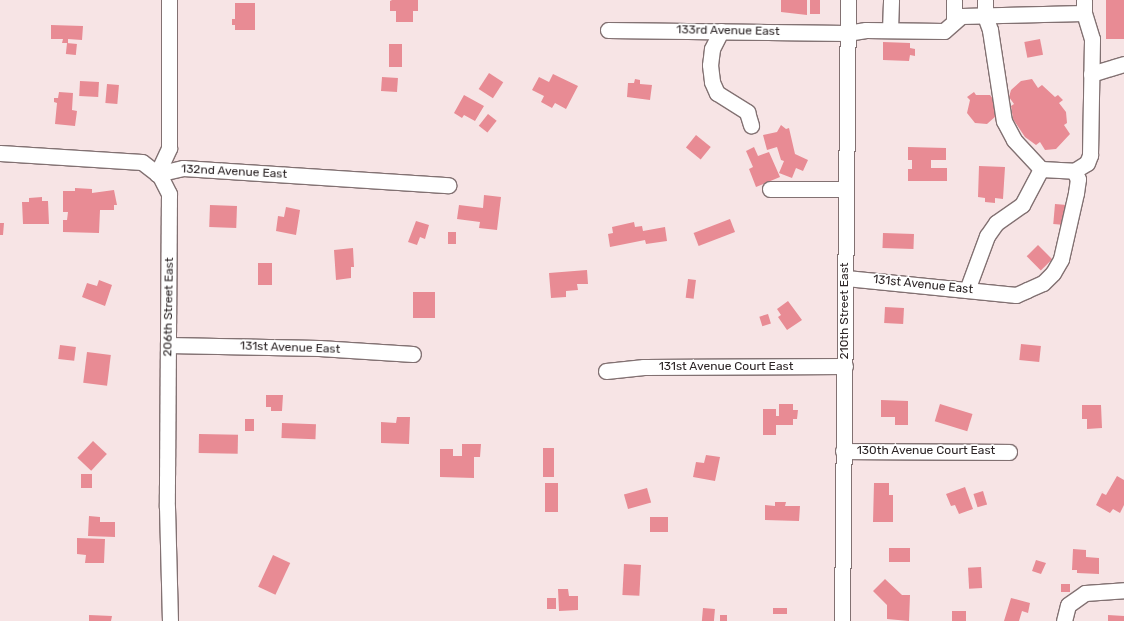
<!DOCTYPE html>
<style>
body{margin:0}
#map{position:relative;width:1124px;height:621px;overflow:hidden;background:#f7e4e5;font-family:Rubik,sans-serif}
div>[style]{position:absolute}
.building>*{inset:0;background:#e88b94;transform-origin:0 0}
.roads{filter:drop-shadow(1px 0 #827172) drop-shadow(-1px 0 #827172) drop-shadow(0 1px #827172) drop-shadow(0 -1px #827172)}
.minor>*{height:15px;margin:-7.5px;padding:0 7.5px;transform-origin:7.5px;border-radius:7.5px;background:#fff}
span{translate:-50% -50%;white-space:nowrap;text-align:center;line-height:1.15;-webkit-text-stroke:3.5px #fff;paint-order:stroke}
.street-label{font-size:12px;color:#2c2526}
</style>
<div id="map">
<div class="building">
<div style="clip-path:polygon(392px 0,418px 0,418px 11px,413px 11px,413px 22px,396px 22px,396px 11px,390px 11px,390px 1px)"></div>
<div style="clip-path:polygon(781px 0,807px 0,807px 15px,781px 12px)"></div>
<div style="left:810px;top:0;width:10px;height:14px"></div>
<div style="left:1106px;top:0;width:18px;height:39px"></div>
<div style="clip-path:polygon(235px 3px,255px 3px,255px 30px,235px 30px,235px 25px,232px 25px,232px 19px,235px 19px)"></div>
<div style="clip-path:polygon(51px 25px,83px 26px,82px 40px,68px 39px,68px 43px,62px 43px,63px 39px,51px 39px)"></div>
<div style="left:1040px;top:39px;width:16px;height:16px;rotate:79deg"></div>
<div style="clip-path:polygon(883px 42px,910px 43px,910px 48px,915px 49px,915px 56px,910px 55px,909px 61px,883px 60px)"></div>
<div style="left:67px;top:43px;width:10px;height:11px;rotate:6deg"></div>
<div style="left:389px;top:44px;width:13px;height:23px"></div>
<div style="left:489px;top:73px;width:17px;height:19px;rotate:33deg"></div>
<div style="clip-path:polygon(553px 74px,578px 86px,566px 109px,555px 103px,552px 108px,541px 102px,544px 96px,532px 90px,539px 77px,549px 82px)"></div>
<div style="left:382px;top:77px;width:16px;height:14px;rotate:4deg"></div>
<div style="clip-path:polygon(635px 79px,640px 80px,640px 84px,652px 85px,650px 100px,627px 97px,628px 83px,634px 83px)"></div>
<div style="clip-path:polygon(1032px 79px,1038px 88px,1042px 85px,1055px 97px,1058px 95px,1063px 100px,1059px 103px,1066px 112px,1067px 123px,1064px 125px,1070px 134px,1056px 149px,1045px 150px,1040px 142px,1036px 145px,1025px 137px,1013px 119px,1011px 106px,1014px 104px,1009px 97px,1011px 90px,1021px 81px)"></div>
<div style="left:80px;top:81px;width:19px;height:15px;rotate:3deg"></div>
<div style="left:107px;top:84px;width:12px;height:19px;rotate:5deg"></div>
<div style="clip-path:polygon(59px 92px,73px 93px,72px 110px,77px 111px,75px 126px,55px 124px,57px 103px,54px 102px,54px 98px,58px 98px)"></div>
<div style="clip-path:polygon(974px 92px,976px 95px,990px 95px,997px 104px,996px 116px,987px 124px,975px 123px,967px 113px,970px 100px,967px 97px)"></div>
<div style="clip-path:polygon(464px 95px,484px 106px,475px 121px,464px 115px,462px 118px,454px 113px)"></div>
<div style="left:488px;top:114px;width:11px;height:15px;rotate:38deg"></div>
<div style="clip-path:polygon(781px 125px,786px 129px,789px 128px,795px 154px,808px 160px,803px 171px,796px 168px,792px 178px,779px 173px,784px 161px,781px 160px,777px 147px,767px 150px,763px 135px,777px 132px)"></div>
<div style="left:696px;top:135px;width:19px;height:16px;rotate:39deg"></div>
<div style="clip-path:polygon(754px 147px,758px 156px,769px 152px,780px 177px,756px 187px,749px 169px,753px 167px,746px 151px)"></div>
<div style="clip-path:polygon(908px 147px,946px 148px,946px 160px,931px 160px,931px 168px,947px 168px,947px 181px,908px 181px,908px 169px,912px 169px,912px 160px,908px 160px)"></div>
<div style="clip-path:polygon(979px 166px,1005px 167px,1003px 199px,995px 198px,995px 203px,985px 202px,985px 198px,978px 197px)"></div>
<div style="clip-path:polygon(75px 188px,92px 189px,92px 193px,114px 190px,117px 205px,114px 205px,114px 210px,100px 210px,99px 233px,63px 232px,63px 220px,67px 220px,68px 212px,63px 212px,63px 191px,75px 191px)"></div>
<div style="clip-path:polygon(484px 195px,501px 197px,497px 230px,479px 228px,480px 222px,457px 219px,459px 205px,483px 208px)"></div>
<div style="clip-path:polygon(42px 197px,42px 201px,48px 201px,49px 224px,23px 224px,22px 202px,29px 202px,29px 198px)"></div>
<div style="left:1055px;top:204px;width:12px;height:20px;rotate:5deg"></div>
<div style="left:210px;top:205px;width:27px;height:22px;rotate:2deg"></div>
<div style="clip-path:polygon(286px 207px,300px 210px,296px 235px,276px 231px,278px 216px,284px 217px)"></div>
<div style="left:730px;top:219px;width:14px;height:39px;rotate:69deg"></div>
<div style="clip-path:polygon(416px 221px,429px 225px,425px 239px,420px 237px,417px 245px,408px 242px)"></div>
<div style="clip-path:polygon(634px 222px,635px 227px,642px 226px,643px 231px,665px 227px,667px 241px,646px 244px,645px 240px,610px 247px,608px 234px,613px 233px,612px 227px)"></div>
<div style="clip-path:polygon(0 223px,4px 223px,3px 235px,0 235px)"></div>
<div style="left:448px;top:232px;width:8px;height:12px"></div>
<div style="left:883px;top:233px;width:31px;height:15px;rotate:2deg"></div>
<div style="left:1038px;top:245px;width:20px;height:16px;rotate:45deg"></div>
<div style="clip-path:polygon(353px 248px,354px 267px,351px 267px,351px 278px,336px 280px,334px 250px)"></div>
<div style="left:258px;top:263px;width:14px;height:22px"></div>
<div style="clip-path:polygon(587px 270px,588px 284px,577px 284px,578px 290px,566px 291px,566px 297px,551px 298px,549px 273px)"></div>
<div style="left:688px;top:279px;width:8px;height:19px;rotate:7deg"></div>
<div style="clip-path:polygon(99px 280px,112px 285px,105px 306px,82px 297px,87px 283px,97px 286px)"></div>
<div style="left:413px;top:292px;width:22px;height:26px"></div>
<div style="clip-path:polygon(788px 301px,802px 320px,787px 330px,778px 317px,781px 315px,777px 309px)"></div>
<div style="left:885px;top:307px;width:19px;height:16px;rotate:3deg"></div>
<div style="left:768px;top:314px;width:10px;height:9px;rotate:73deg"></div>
<div style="left:1021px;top:344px;width:20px;height:16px;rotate:6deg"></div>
<div style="left:60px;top:345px;width:16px;height:14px;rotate:7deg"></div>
<div style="left:87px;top:352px;width:24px;height:31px;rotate:7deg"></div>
<div style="clip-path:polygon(266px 395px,283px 395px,282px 411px,271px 411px,271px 407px,266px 407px)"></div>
<div style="clip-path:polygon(881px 400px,908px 401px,908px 425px,895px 425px,895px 417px,881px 417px)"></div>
<div style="clip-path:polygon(779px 404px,793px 404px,793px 410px,798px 410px,797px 419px,793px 419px,793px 425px,776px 425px,776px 435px,763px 435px,763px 409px,776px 409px,776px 416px,779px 416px)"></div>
<div style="left:940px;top:404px;width:34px;height:18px;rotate:17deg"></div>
<div style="clip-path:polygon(1082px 405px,1101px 405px,1102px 428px,1087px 429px,1087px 419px,1082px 419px)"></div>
<div style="clip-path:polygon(397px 417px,410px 417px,409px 444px,381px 443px,381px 422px,396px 423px)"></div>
<div style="left:245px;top:419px;width:9px;height:12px"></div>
<div style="left:282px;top:423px;width:34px;height:15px;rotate:2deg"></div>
<div style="left:199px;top:434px;width:39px;height:19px;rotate:1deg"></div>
<div style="left:93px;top:441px;width:19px;height:23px;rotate:43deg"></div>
<div style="clip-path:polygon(462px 444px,481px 444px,480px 457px,474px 457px,474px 478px,440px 477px,440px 449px,453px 449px,453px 456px,462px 456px)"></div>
<div style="left:543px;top:448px;width:11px;height:29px"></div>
<div style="clip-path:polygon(706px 455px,720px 457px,715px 481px,693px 477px,696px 462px,704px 463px)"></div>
<div style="left:81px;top:474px;width:11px;height:14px"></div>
<div style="clip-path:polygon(1117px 476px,1124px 480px,1124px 505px,1120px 513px,1113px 509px,1110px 513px,1096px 505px,1102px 493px,1106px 495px)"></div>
<div style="left:545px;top:483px;width:13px;height:29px"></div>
<div style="clip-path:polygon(874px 483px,889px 483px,889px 495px,893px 495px,893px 522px,873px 522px)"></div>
<div style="clip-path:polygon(965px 487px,973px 509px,959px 514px,955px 505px,951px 506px,946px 494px)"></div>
<div style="left:647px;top:488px;width:15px;height:24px;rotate:74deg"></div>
<div style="left:983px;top:491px;width:14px;height:10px;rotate:73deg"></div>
<div style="clip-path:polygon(775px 502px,786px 502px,785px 506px,800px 506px,799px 521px,765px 520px,765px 505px,775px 506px)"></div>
<div style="clip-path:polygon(89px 516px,100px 517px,100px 522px,115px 522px,115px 537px,88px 536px)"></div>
<div style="left:650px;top:517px;width:18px;height:15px"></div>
<div style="clip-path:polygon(77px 538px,105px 539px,104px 563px,85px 563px,86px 555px,77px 554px)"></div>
<div style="left:889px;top:548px;width:21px;height:14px"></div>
<div style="clip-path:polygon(1073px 549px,1086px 550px,1086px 557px,1099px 558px,1099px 574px,1077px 573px,1077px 570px,1072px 570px)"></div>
<div style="left:273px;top:555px;width:19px;height:35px;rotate:25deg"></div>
<div style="clip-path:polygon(1036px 560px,1046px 563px,1041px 574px,1032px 571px)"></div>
<div style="left:624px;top:564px;width:17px;height:31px;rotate:3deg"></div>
<div style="left:981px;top:567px;width:21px;height:13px;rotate:87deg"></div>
<div style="clip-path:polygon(885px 579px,902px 595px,910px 595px,909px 621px,887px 619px,887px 605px,873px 591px)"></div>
<div style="left:1061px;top:584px;width:9px;height:8px"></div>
<div style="clip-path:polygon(558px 589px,568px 589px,569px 596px,578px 596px,578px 610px,559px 611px)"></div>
<div style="left:547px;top:598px;width:9px;height:11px"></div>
<div style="clip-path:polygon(1011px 598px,1030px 603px,1028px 613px,1022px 611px,1019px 621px,1004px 621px)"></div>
<div style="left:703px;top:608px;width:12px;height:13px;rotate:5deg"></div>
<div style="left:773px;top:608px;width:14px;height:6px"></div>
<div style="left:952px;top:611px;width:14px;height:10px"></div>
<div style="clip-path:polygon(89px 615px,112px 616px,111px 621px,89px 621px)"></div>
<div style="left:720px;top:615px;width:7px;height:6px"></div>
<div style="clip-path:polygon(1108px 615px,1124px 616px,1124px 621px,1108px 621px)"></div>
</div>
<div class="roads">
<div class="minor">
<div style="left:985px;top:0;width:16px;rotate:90deg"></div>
<div style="left:985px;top:16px;width:15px;rotate:70deg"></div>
<div style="left:990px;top:30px;width:92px;rotate:81.3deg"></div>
<div style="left:1004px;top:121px;width:21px;rotate:62deg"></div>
<div style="left:1014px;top:140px;width:40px;rotate:47deg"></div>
<div style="left:954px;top:22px;width:22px;rotate:-90deg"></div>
<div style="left:608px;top:30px;width:239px;rotate:0.7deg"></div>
<div style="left:847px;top:33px;width:19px;rotate:-9deg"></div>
<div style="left:866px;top:30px;width:78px;rotate:0.7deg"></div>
<div style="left:944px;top:31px;width:23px;rotate:-41deg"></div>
<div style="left:961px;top:16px;width:123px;rotate:-1.4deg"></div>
<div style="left:890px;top:30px;width:30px;rotate:-88deg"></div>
<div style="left:721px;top:31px;width:20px;rotate:117deg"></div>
<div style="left:712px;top:49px;width:16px;rotate:97deg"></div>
<div style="left:710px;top:65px;width:17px;rotate:83deg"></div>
<div style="left:712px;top:82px;width:12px;rotate:66deg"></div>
<div style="left:717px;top:93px;width:36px;rotate:32deg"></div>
<div style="left:747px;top:112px;width:14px;rotate:73deg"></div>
<div style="left:1091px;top:74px;width:34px;rotate:-17deg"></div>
<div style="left:0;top:153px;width:142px;rotate:3.6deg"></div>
<div style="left:142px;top:162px;width:23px;rotate:38deg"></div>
<div style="left:160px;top:176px;width:20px;rotate:63deg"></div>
<div style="left:169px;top:194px;width:313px;rotate:90.4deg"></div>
<div style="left:167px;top:507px;width:114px;rotate:88.5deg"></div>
<div style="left:157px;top:174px;width:27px;rotate:-13deg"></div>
<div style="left:183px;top:168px;width:266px;rotate:3.7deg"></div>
<div style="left:157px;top:174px;width:29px;rotate:-65deg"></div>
<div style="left:169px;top:148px;width:148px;rotate:-90deg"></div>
<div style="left:770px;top:189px;width:76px"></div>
<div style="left:846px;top:278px;width:171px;rotate:5.7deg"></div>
<div style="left:1016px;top:295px;width:12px;rotate:-24deg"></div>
<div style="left:1027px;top:290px;width:17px;rotate:-24deg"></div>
<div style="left:1043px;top:283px;width:14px;rotate:-45deg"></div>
<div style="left:1053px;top:273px;width:16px;rotate:-60deg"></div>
<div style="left:1061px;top:259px;width:68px;rotate:-77.2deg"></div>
<div style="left:1076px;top:193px;width:14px;rotate:-82deg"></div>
<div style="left:1078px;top:179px;width:9px;rotate:-117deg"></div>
<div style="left:967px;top:290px;width:58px;rotate:-69.7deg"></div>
<div style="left:987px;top:236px;width:16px;rotate:-55deg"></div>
<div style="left:996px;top:223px;width:32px;rotate:-35deg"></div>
<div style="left:1022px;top:205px;width:41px;rotate:-62.2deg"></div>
<div style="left:1041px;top:169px;width:33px;rotate:3deg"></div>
<div style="left:1074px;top:171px;width:15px;rotate:-32deg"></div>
<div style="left:1087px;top:163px;width:9px;rotate:-69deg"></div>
<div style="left:1090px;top:155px;width:116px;rotate:-89deg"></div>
<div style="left:1092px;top:39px;width:27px;rotate:-107deg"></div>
<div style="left:1084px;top:13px;width:13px;rotate:-90deg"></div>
<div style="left:168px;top:345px;width:151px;rotate:1.1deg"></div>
<div style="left:319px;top:348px;width:94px;rotate:3.7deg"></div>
<div style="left:606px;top:371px;width:38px;rotate:-6deg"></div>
<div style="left:644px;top:367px;width:201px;rotate:-0.3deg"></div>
<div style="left:843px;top:451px;width:166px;rotate:0.3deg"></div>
<div style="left:842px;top:621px;width:621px;rotate:-89.45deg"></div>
<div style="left:1064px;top:621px;width:16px;rotate:-76deg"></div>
<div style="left:1068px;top:605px;width:21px;rotate:-35deg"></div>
<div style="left:1085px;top:593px;width:39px;rotate:-4deg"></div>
</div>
</div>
<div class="street-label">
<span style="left:728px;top:31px;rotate:1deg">133rd Avenue East</span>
<span style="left:234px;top:172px;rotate:3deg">132nd Avenue East</span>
<span style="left:923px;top:285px;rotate:6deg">131st Avenue East</span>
<span style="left:169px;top:307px;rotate:-89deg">206th Street East</span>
<span style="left:845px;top:311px;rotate:-90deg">210th Street East</span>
<span style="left:290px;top:348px;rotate:2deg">131st Avenue East</span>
<span style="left:726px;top:367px">131st Avenue Court East</span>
<span style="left:926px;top:451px">130th Avenue Court East</span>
</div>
</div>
